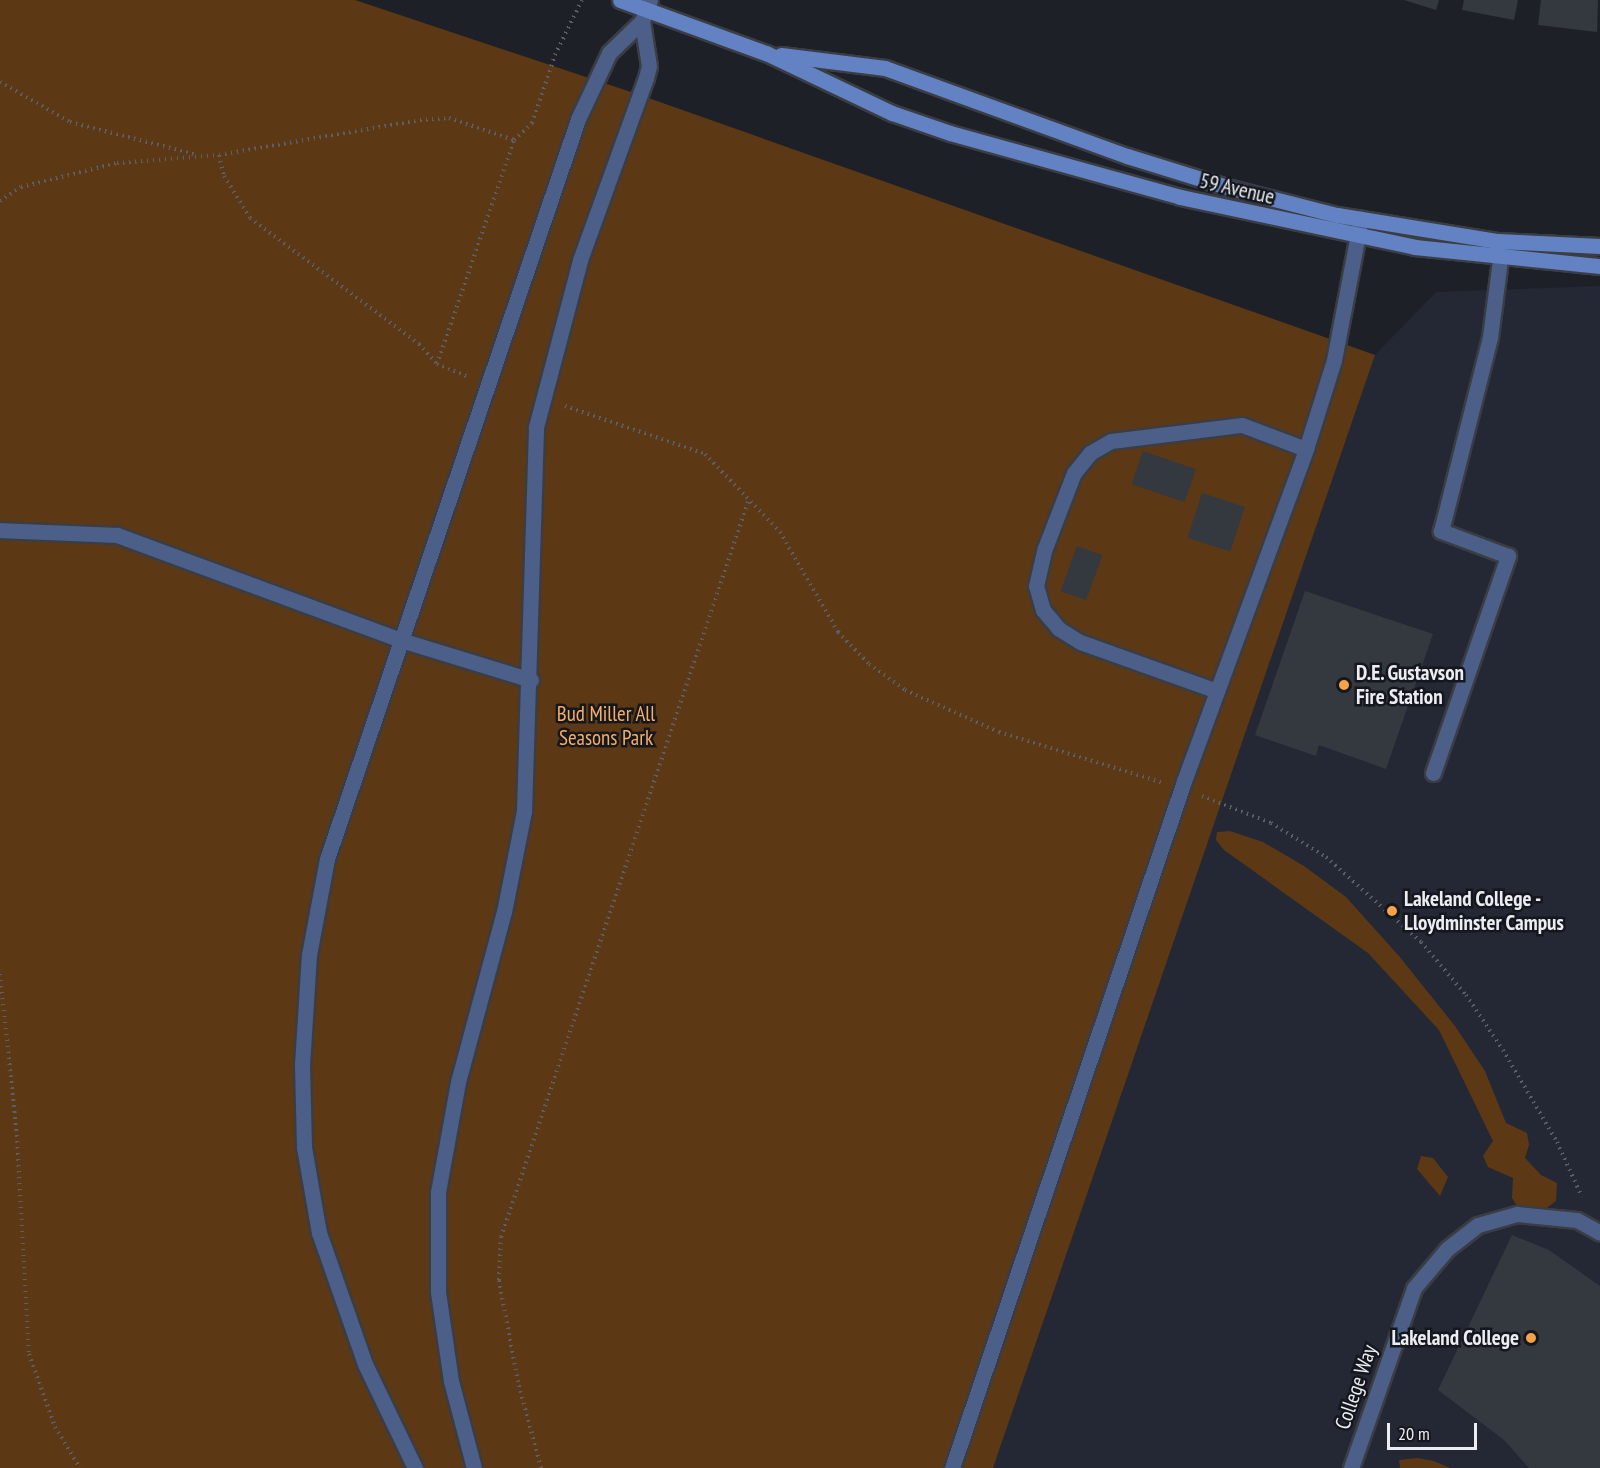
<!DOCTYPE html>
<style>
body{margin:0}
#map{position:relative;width:1600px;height:1468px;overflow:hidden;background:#1d2027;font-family:"PT Sans Narrow",sans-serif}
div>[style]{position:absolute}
.built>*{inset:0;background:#232834}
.green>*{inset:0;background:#5c3914}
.building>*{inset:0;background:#34383f;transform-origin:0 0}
.path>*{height:4px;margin-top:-2px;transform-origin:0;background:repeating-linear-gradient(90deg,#5c5f65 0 1.5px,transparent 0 6px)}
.roads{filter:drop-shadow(2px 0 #3a3d43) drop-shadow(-2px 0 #3a3d43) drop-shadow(0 2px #3a3d43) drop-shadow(0 -2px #3a3d43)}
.service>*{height:15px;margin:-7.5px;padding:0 7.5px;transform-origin:7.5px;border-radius:7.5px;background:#4c5f88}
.tertiary>*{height:15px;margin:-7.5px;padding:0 7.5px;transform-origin:7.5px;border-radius:7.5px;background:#4c5f88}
.secondary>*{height:15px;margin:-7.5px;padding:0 7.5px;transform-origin:7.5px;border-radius:7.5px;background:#6382c3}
.dots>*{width:16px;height:16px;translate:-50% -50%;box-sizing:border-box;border:3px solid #14171d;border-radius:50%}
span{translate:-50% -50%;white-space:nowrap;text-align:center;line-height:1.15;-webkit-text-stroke:5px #14171d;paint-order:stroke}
.street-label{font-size:21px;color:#ebedf2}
.poi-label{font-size:21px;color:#ebedf2;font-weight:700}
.left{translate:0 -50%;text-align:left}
.right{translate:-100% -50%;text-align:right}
.park-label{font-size:21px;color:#f8ae64}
.scale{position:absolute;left:1387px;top:1423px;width:90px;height:27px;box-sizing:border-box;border:3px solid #ebedf2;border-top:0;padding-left:8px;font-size:18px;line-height:21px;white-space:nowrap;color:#ebedf2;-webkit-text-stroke:4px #14171d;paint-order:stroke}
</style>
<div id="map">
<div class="built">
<div style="clip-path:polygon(1600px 286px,1600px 1468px,993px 1468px,1375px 355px,1436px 292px)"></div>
</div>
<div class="green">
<div style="clip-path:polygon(0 0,355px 0,640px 95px,1375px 355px,993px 1468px,0 1468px)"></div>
<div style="clip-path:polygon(1230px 831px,1263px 842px,1304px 866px,1346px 897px,1399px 956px,1455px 1026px,1485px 1071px,1506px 1123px,1527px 1133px,1529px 1145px,1525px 1158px,1541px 1175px,1557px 1183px,1556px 1201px,1544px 1210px,1519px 1209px,1512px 1198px,1513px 1178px,1488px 1167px,1483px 1156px,1493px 1141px,1439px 1030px,1368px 953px,1224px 850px,1216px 840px,1217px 832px)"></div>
<div style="clip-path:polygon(1421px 1156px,1433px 1158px,1448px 1177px,1440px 1196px,1417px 1169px)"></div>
<div style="clip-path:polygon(1417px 1458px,1434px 1461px,1450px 1468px,1400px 1468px,1399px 1460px)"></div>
</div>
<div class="building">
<div style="clip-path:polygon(1404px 0,1439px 0,1436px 10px)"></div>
<div style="clip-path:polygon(1464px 0,1518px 0,1514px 20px,1462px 10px)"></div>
<div style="clip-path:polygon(1541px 0,1598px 0,1597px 32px,1538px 25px)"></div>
<div style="left:1143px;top:451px;width:56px;height:35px;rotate:19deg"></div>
<div style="left:1202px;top:493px;width:45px;height:47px;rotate:18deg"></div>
<div style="left:1077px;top:546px;width:27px;height:48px;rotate:20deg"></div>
<div style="clip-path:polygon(1305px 591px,1433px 634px,1386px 769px,1319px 745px,1316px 756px,1255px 735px)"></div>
<div style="clip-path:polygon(1512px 1235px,1549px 1250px,1600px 1286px,1600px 1468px,1529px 1468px,1504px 1440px,1438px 1390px)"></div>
</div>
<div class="path">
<div style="left:0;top:82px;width:81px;rotate:29.7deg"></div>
<div style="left:70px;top:122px;width:128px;rotate:14.5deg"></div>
<div style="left:219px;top:155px;width:22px;rotate:77deg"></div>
<div style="left:224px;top:176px;width:49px;rotate:58.2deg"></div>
<div style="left:250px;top:218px;width:211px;rotate:36.7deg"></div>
<div style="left:419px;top:344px;width:27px;rotate:48deg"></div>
<div style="left:437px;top:364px;width:35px;rotate:22deg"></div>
<div style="left:0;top:201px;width:25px;rotate:-34deg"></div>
<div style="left:21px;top:187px;width:99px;rotate:-14deg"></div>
<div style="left:117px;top:163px;width:102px;rotate:-4.5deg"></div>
<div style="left:219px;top:155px;width:204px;rotate:-9.9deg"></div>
<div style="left:420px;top:120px;width:29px;rotate:-4deg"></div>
<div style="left:449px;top:118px;width:69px;rotate:18.7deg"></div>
<div style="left:437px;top:364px;width:237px;rotate:-71deg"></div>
<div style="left:514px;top:140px;width:25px;rotate:-43deg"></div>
<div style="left:532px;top:123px;width:72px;rotate:-71.3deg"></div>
<div style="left:555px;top:55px;width:61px;rotate:-63.9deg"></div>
<div style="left:565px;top:406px;width:148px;rotate:18.9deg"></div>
<div style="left:705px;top:454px;width:108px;rotate:46.1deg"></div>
<div style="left:780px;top:532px;width:116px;rotate:59.9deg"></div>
<div style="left:838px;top:632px;width:45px;rotate:45.9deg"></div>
<div style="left:869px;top:664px;width:44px;rotate:35.8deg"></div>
<div style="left:905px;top:690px;width:103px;rotate:24.1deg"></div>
<div style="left:999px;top:732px;width:170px;rotate:17.2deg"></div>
<div style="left:1202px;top:796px;width:74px;rotate:21.4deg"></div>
<div style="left:1271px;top:823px;width:65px;rotate:31.7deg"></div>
<div style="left:1326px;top:857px;width:127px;rotate:41.8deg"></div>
<div style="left:1421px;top:942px;width:70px;rotate:49.7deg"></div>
<div style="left:1466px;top:995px;width:66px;rotate:56.1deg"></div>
<div style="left:1503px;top:1050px;width:107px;rotate:59.6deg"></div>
<div style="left:1557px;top:1142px;width:60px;rotate:65.6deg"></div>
<div style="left:0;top:974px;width:162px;rotate:84deg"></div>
<div style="left:17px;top:1135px;width:219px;rotate:86.9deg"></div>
<div style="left:29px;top:1354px;width:77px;rotate:70.4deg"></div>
<div style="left:55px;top:1427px;width:48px;rotate:58.6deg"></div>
<div style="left:541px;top:1468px;width:89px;rotate:-105deg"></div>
<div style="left:518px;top:1382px;width:104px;rotate:-100.6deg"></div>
<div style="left:499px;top:1280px;width:43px;rotate:-87.3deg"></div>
<div style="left:501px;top:1237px;width:779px;rotate:-71.43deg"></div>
</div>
<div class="roads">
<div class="service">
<div style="left:0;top:530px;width:117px;rotate:2.4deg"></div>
<div style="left:117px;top:535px;width:303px;rotate:20.3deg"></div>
<div style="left:401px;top:640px;width:136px;rotate:17.1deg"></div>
<div style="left:1217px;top:691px;width:145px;rotate:-160.3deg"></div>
<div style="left:1080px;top:642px;width:25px;rotate:-148deg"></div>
<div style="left:1059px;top:629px;width:25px;rotate:-130deg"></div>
<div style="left:1043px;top:610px;width:25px;rotate:-106deg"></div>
<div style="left:1036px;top:586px;width:39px;rotate:-77deg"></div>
<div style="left:1045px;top:548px;width:80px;rotate:-68.9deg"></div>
<div style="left:1074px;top:473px;width:26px;rotate:-51deg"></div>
<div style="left:1090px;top:453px;width:24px;rotate:-30deg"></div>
<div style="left:1111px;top:441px;width:132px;rotate:-7deg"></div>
<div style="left:1242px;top:425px;width:68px;rotate:20.6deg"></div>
<div style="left:1433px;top:773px;width:230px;rotate:-70.9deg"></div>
<div style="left:1508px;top:556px;width:72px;rotate:-159.5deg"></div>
<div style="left:1441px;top:531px;width:200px;rotate:-75.8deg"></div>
<div style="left:1490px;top:337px;width:93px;rotate:-82.6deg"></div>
<div style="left:415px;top:1468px;width:115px;rotate:-115.7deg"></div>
<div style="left:365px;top:1364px;width:139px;rotate:-109.3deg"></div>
<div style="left:319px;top:1233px;width:87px;rotate:-99.9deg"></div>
<div style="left:304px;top:1147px;width:82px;rotate:-91.4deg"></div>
<div style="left:302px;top:1065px;width:110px;rotate:-86.4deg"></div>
<div style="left:309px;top:955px;width:98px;rotate:-79.4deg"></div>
<div style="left:327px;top:859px;width:781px;rotate:-71.26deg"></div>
<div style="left:578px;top:119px;width:73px;rotate:-64.8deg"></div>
<div style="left:609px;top:53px;width:46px;rotate:-44.1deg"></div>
<div style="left:474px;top:1468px;width:90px;rotate:-104.8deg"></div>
<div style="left:451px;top:1381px;width:90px;rotate:-98.3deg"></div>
<div style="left:438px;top:1292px;width:100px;rotate:-90deg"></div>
<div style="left:438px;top:1192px;width:112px;rotate:-79.7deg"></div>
<div style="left:458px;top:1082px;width:176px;rotate:-74.9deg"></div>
<div style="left:504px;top:912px;width:103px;rotate:-78.8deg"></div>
<div style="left:524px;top:811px;width:384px;rotate:-88.2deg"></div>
<div style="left:536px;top:427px;width:173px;rotate:-75.2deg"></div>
<div style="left:580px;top:260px;width:194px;rotate:-70.1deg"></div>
<div style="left:646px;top:78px;width:12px;rotate:-76deg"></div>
<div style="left:649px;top:66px;width:46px;rotate:-98.8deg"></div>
<div style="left:952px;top:1468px;width:725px;rotate:-71.34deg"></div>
<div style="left:1184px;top:781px;width:354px;rotate:-69.8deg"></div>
<div style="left:1306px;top:449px;width:93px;rotate:-72.5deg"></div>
<div style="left:1334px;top:360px;width:144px;rotate:-79.2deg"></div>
<div style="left:1351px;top:1468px;width:191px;rotate:-70.7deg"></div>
<div style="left:1414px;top:1288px;width:51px;rotate:-49.8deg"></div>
<div style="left:1447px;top:1249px;width:39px;rotate:-38deg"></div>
<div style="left:1478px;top:1225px;width:41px;rotate:-15.8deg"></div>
<div style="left:1517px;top:1214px;width:60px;rotate:5.7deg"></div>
<div style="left:1577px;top:1220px;width:26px;rotate:29deg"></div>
</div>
<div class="tertiary">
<div style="left:642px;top:21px;width:22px;rotate:-69deg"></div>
</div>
<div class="secondary">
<div style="left:620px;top:0;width:155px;rotate:20deg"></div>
<div style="left:766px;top:53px;width:140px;rotate:25.5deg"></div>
<div style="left:892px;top:113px;width:61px;rotate:19deg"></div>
<div style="left:950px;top:133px;width:239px;rotate:15.5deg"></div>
<div style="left:1180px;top:197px;width:240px;rotate:12deg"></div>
<div style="left:1415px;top:247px;width:186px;rotate:5.9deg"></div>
<div style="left:781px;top:55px;width:105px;rotate:7.1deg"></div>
<div style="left:885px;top:68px;width:258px;rotate:20deg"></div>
<div style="left:1127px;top:156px;width:105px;rotate:17.2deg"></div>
<div style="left:1227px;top:187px;width:114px;rotate:14.3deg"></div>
<div style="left:1337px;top:215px;width:163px;rotate:9.2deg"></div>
<div style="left:1498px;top:241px;width:102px;rotate:2.8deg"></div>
</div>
</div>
<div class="dots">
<div style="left:1344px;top:685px;background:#f6a248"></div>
<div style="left:1392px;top:911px;background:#f6a248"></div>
<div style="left:1531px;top:1338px;background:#f6a248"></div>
</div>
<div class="street-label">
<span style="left:1237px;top:189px;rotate:13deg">59 Avenue</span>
<span style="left:1356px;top:1387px;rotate:-71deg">College Way</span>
</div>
<div class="poi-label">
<span class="left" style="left:1356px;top:685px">D.E. Gustavson<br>Fire Station</span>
<span class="left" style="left:1404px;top:911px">Lakeland College -<br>Lloydminster Campus</span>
<span class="right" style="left:1519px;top:1338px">Lakeland College</span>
</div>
<div class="park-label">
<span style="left:606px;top:726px">Bud Miller All<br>Seasons Park</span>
</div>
<div class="scale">20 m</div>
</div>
